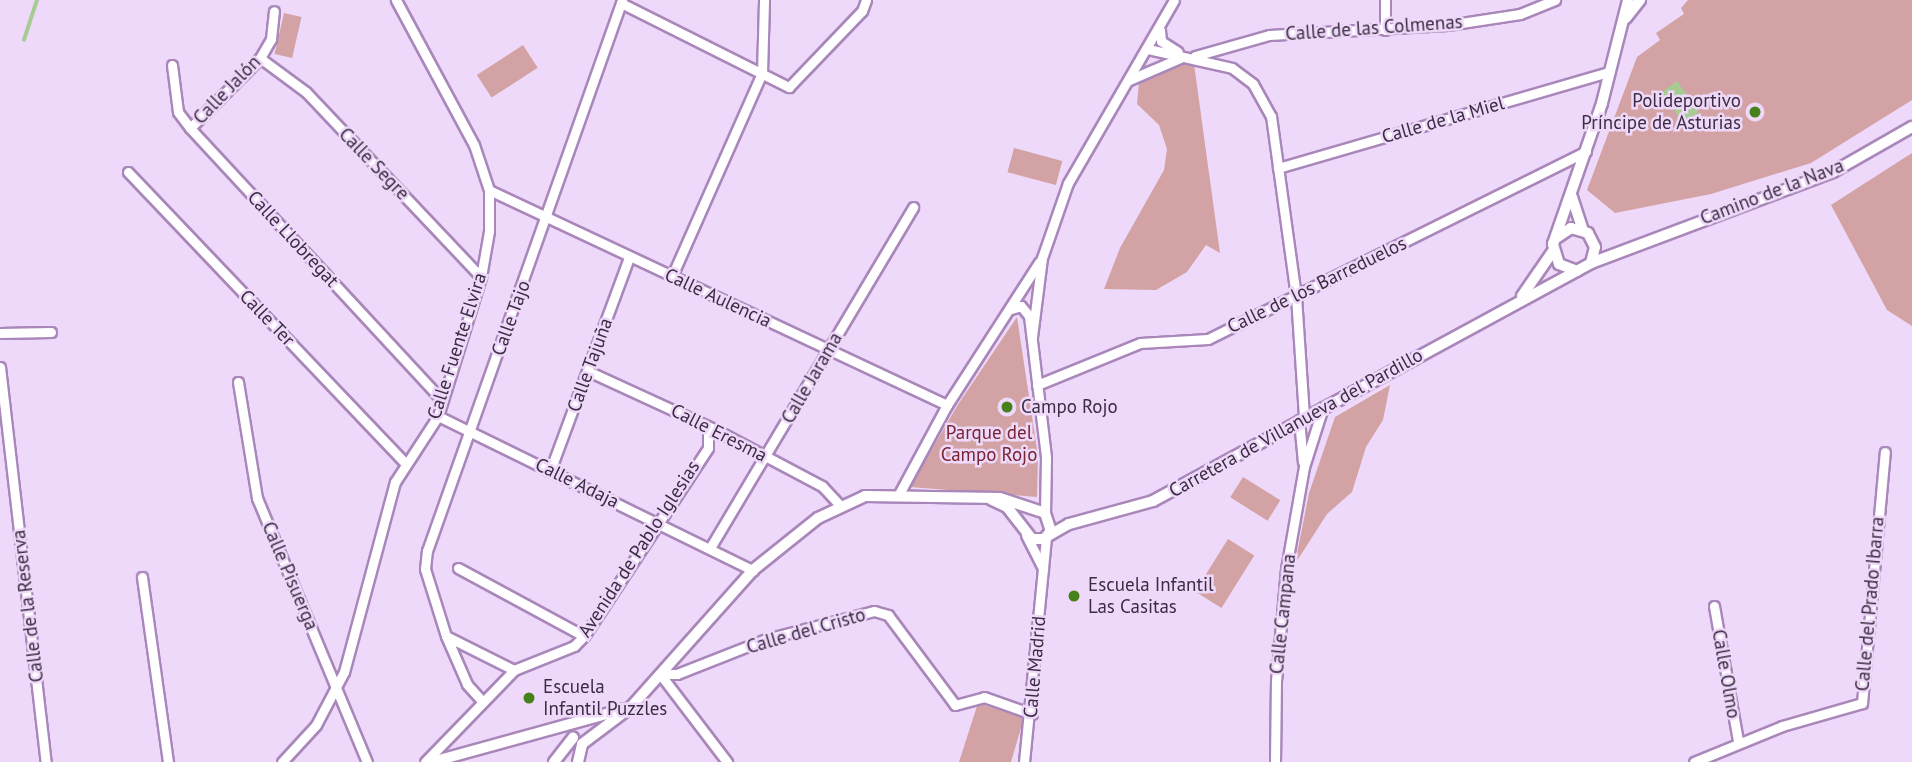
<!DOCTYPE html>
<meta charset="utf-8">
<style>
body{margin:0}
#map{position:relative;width:1912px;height:762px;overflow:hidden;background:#efd9fa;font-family:"PT Sans",sans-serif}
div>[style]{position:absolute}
.green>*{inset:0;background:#d3a2a4;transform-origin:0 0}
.water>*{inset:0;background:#a7cc93;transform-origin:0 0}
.stream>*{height:3.5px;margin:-1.75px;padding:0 1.75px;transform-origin:1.75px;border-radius:1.75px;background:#a7cc93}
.roads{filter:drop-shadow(2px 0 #aa87ba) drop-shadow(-2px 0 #aa87ba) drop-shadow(0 2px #aa87ba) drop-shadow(0 -2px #aa87ba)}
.minor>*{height:9px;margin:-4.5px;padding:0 4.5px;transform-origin:4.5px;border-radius:4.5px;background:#fff}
.tertiary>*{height:10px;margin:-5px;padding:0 5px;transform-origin:5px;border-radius:5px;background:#fff}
.dots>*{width:19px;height:19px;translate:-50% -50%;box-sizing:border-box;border:4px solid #efd9fa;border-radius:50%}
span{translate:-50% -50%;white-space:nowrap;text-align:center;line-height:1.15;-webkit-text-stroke:5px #efd9fa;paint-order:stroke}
.street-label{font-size:19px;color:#3b2c42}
.poi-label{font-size:19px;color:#3b2c42}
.right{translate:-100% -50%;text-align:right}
.left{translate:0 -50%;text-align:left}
.park-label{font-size:19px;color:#772431}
</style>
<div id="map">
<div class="green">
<div style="clip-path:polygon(1688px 0,1912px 0,1912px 100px,1811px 163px,1711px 194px,1615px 213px,1587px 190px,1637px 57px,1660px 40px,1656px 33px,1684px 14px,1681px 8px)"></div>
<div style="left:284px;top:13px;width:18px;height:42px;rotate:13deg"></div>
<div style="left:523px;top:45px;width:27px;height:55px;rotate:57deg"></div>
<div style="clip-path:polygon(1194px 64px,1220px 253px,1206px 245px,1187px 272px,1156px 290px,1104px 289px,1120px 248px,1164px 170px,1167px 149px,1159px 125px,1137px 104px,1139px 82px,1169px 65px)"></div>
<div style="left:1014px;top:148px;width:50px;height:25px;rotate:15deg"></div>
<div style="clip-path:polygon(1912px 153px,1912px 326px,1887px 310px,1831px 205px)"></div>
<div style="clip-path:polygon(1017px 317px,1038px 456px,1037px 497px,910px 487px,957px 406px)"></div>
<div style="clip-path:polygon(1390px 385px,1383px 420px,1366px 447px,1352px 492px,1327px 514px,1295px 564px,1309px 493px,1335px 417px)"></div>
<div style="left:1243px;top:477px;width:44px;height:24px;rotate:32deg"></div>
<div style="left:1228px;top:539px;width:31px;height:62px;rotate:32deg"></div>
<div style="clip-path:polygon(978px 703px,1024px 718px,1011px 762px,959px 762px)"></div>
</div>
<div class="water">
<div style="left:1677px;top:81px;width:38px;height:19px;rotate:55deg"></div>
</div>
<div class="stream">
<div style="left:24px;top:40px;width:42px;rotate:-72deg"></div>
</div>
<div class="roads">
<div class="minor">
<div style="left:1385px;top:0;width:30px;rotate:90deg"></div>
<div style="left:621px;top:3px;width:188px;rotate:26.6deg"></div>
<div style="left:789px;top:87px;width:105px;rotate:-46.2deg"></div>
<div style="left:862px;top:11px;width:12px;rotate:-70deg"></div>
<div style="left:1160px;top:30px;width:11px;rotate:85deg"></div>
<div style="left:1161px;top:41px;width:20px;rotate:33deg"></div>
<div style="left:1148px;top:49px;width:86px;rotate:12.7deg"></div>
<div style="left:1232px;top:68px;width:26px;rotate:37deg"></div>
<div style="left:1253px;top:84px;width:37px;rotate:61deg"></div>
<div style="left:1271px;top:116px;width:182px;rotate:82.1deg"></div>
<div style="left:1296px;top:296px;width:122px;rotate:86.2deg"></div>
<div style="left:1195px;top:56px;width:77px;rotate:-15.8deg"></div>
<div style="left:1269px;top:35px;width:179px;rotate:-3.2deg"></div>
<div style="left:1448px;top:25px;width:73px;rotate:-8.7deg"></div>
<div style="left:1520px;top:14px;width:38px;rotate:-22deg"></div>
<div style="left:260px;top:58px;width:57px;rotate:36.5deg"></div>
<div style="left:306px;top:92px;width:255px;rotate:46.6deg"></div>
<div style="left:172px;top:65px;width:47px;rotate:82.7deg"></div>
<div style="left:178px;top:112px;width:20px;rotate:53deg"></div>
<div style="left:190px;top:128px;width:371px;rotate:47.2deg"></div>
<div style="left:1129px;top:80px;width:56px;rotate:-23.3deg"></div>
<div style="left:190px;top:128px;width:99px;rotate:-45deg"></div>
<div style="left:260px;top:58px;width:22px;rotate:-60deg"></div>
<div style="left:271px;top:39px;width:28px;rotate:-84deg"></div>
<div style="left:1278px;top:168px;width:345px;rotate:-16.2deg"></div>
<div style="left:128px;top:172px;width:403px;rotate:46.4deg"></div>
<div style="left:489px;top:190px;width:506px;rotate:25.15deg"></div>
<div style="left:672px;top:276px;width:222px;rotate:-66.1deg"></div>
<div style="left:762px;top:73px;width:73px;rotate:-88.4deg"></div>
<div style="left:1011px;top:309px;width:10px;rotate:-17deg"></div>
<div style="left:1021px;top:306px;width:13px;rotate:51deg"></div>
<div style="left:1029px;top:316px;width:142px;rotate:83.1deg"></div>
<div style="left:1046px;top:457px;width:56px;rotate:91deg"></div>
<div style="left:0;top:333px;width:51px;rotate:-1.1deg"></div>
<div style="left:1032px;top:337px;width:80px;rotate:-82.8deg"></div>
<div style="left:1042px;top:258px;width:79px;rotate:-70.9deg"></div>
<div style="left:1068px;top:183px;width:211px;rotate:-59.9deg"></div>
<div style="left:0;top:367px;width:398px;rotate:83.4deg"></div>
<div style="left:590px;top:372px;width:141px;rotate:24.7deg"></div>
<div style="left:718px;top:431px;width:118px;rotate:27.9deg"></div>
<div style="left:822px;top:486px;width:26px;rotate:47deg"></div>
<div style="left:238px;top:382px;width:118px;rotate:80.7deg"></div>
<div style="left:257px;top:498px;width:286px;rotate:67.4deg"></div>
<div style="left:1037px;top:385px;width:111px;rotate:-22.2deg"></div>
<div style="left:1140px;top:343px;width:68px;rotate:-3.4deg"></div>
<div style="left:1208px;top:339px;width:422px;rotate:-26.4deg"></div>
<div style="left:438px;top:416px;width:351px;rotate:26.1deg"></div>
<div style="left:1299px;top:420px;width:42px;rotate:84.6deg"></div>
<div style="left:550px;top:471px;width:227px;rotate:-69.7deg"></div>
<div style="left:899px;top:494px;width:101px;rotate:-61.7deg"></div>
<div style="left:947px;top:405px;width:170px;rotate:-57.2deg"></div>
<div style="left:1026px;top:535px;width:38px;rotate:63deg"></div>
<div style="left:710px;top:548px;width:397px;rotate:-59.2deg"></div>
<div style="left:458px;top:568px;width:143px;rotate:28.4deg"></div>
<div style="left:142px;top:577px;width:187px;rotate:82deg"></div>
<div style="left:1714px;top:606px;width:137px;rotate:79.9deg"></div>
<div style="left:446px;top:636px;width:76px;rotate:26.6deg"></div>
<div style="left:660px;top:674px;width:17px"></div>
<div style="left:677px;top:674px;width:96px;rotate:-21.5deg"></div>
<div style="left:766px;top:639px;width:112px;rotate:-14.5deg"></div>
<div style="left:874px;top:611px;width:15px;rotate:16deg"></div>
<div style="left:888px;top:615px;width:112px;rotate:53.3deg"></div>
<div style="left:955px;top:705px;width:30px;rotate:-15deg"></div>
<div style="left:984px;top:697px;width:51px;rotate:19.5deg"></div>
<div style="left:660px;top:674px;width:111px;rotate:52.7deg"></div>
<div style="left:483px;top:702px;width:24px;rotate:-132deg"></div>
<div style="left:467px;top:684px;width:52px;rotate:-113.6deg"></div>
<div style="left:446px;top:636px;width:70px;rotate:-107.4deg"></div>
<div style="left:425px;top:569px;width:18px;rotate:-84deg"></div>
<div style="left:427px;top:551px;width:584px;rotate:-70.51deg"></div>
<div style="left:282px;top:762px;width:50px;rotate:-47.4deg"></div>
<div style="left:316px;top:725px;width:60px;rotate:-62.2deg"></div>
<div style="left:344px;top:672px;width:197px;rotate:-75deg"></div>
<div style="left:395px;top:482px;width:79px;rotate:-56.9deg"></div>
<div style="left:438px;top:416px;width:145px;rotate:-72.8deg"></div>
<div style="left:481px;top:277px;width:47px;rotate:-80.1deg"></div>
<div style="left:489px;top:231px;width:41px;rotate:-90deg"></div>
<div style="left:489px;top:190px;width:47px;rotate:-108.4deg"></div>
<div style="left:474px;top:145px;width:165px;rotate:-118.3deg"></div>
<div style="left:425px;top:762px;width:128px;rotate:-45.9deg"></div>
<div style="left:514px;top:670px;width:65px;rotate:-21.8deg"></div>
<div style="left:574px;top:646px;width:14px;rotate:-45deg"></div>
<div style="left:584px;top:636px;width:225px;rotate:-56.6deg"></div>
<div style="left:708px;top:448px;width:19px;rotate:-90deg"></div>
<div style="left:1024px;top:762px;width:225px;rotate:-84.4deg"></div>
<div style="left:1275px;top:762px;width:81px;rotate:-89.3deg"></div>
<div style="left:1276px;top:681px;width:112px;rotate:-84.9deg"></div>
<div style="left:1286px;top:569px;width:104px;rotate:-80deg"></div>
<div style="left:1304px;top:467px;width:63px;rotate:-72.4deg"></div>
<div style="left:1694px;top:762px;width:95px;rotate:-22.2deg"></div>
<div style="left:1782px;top:726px;width:83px;rotate:-16deg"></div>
<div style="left:1862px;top:703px;width:252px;rotate:-84.8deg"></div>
</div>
<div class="tertiary">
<div style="left:1626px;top:18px;width:23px;rotate:-52deg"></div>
<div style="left:1572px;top:197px;width:35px;rotate:72deg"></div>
<div style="left:1591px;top:263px;width:259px;rotate:-20.6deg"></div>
<div style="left:1833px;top:172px;width:91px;rotate:-29.7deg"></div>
<div style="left:1577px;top:271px;width:19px;rotate:-159deg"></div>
<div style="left:1559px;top:264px;width:21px;rotate:-107deg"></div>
<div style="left:1553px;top:244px;width:149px;rotate:-70.8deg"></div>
<div style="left:1602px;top:103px;width:106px;rotate:-75.8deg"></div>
<div style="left:1522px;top:296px;width:55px;rotate:-55.4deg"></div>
<div style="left:1048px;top:536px;width:24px;rotate:-30deg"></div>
<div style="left:1069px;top:524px;width:87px;rotate:-15.3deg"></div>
<div style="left:1153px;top:501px;width:498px;rotate:-28.5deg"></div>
<div style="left:1591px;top:263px;width:16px;rotate:-76deg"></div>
<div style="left:1595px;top:247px;width:16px;rotate:-117deg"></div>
<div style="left:1588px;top:233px;width:18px;rotate:-164deg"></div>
<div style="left:1571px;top:228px;width:18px;rotate:146deg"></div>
<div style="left:582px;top:744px;width:61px;rotate:-37.1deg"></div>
<div style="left:631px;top:707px;width:183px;rotate:-48.3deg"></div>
<div style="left:753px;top:570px;width:83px;rotate:-38.7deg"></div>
<div style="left:818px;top:518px;width:52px;rotate:-25.1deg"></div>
<div style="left:865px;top:496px;width:135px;rotate:0.8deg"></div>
<div style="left:1000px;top:498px;width:47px;rotate:18.4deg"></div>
<div style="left:1045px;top:513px;width:19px;rotate:72deg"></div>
<div style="left:1051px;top:531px;width:11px;rotate:131deg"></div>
<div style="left:1044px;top:539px;width:12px;rotate:180deg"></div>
<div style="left:1032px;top:539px;width:41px;rotate:-128deg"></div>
<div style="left:1007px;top:507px;width:17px;rotate:-155deg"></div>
<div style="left:432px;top:762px;width:200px;rotate:-15.4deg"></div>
<div style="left:554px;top:762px;width:31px;rotate:-52deg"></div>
<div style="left:578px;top:762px;width:18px;rotate:-77deg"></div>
</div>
</div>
<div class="dots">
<div style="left:1755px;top:112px;background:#47811b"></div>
<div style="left:1007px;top:407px;background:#47811b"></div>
<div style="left:1074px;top:596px;background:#47811b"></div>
<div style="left:529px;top:698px;background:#47811b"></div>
</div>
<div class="street-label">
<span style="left:1374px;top:28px;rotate:-4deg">Calle de las Colmenas</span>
<span style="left:227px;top:90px;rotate:-46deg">Calle Jalón</span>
<span style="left:1443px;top:120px;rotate:-16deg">Calle de la Miel</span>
<span style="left:374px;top:164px;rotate:46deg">Calle Segre</span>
<span style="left:1772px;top:192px;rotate:-21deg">Camino de la Nava</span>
<span style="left:293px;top:239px;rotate:47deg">Calle Llobregat</span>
<span style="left:1317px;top:285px;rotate:-26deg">Calle de los Barreduelos</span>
<span style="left:718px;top:298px;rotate:25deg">Calle Aulencia</span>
<span style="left:267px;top:318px;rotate:46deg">Calle Ter</span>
<span style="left:511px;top:318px;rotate:-70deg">Calle Tajo</span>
<span style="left:457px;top:346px;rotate:-72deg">Calle Fuente Elvira</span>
<span style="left:590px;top:365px;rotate:-70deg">Calle Tajuña</span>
<span style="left:812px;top:378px;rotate:-60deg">Calle Jarama</span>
<span style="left:1296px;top:423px;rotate:-29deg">Carretera de Villanueva del Pardillo</span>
<span style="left:719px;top:433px;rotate:27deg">Calle Eresma</span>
<span style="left:577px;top:483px;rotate:26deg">Calle Adaja</span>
<span style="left:639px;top:549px;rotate:-57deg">Avenida de Pablo Iglesias</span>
<span style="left:290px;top:576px;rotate:67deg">Calle Pisuerga</span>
<span style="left:1870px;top:604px;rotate:-85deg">Calle del Prado Ibarra</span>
<span style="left:28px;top:606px;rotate:-97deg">Calle de la Reserva</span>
<span style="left:1283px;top:614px;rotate:-84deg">Calle Campana</span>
<span style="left:806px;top:631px;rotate:-16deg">Calle del Cristo</span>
<span style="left:1035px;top:667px;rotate:-85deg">Calle Madrid</span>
<span style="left:1726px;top:674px;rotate:80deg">Calle Olmo</span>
</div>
<div class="poi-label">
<span class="right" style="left:1741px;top:112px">Polideportivo<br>Príncipe de Asturias</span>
<span class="left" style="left:1021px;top:407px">Campo Rojo</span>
<span class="left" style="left:1088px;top:596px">Escuela Infantil<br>Las Casitas</span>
<span class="left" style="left:543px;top:698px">Escuela<br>Infantil Puzzles</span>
</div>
<div class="park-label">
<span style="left:989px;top:444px">Parque del<br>Campo Rojo</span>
</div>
</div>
